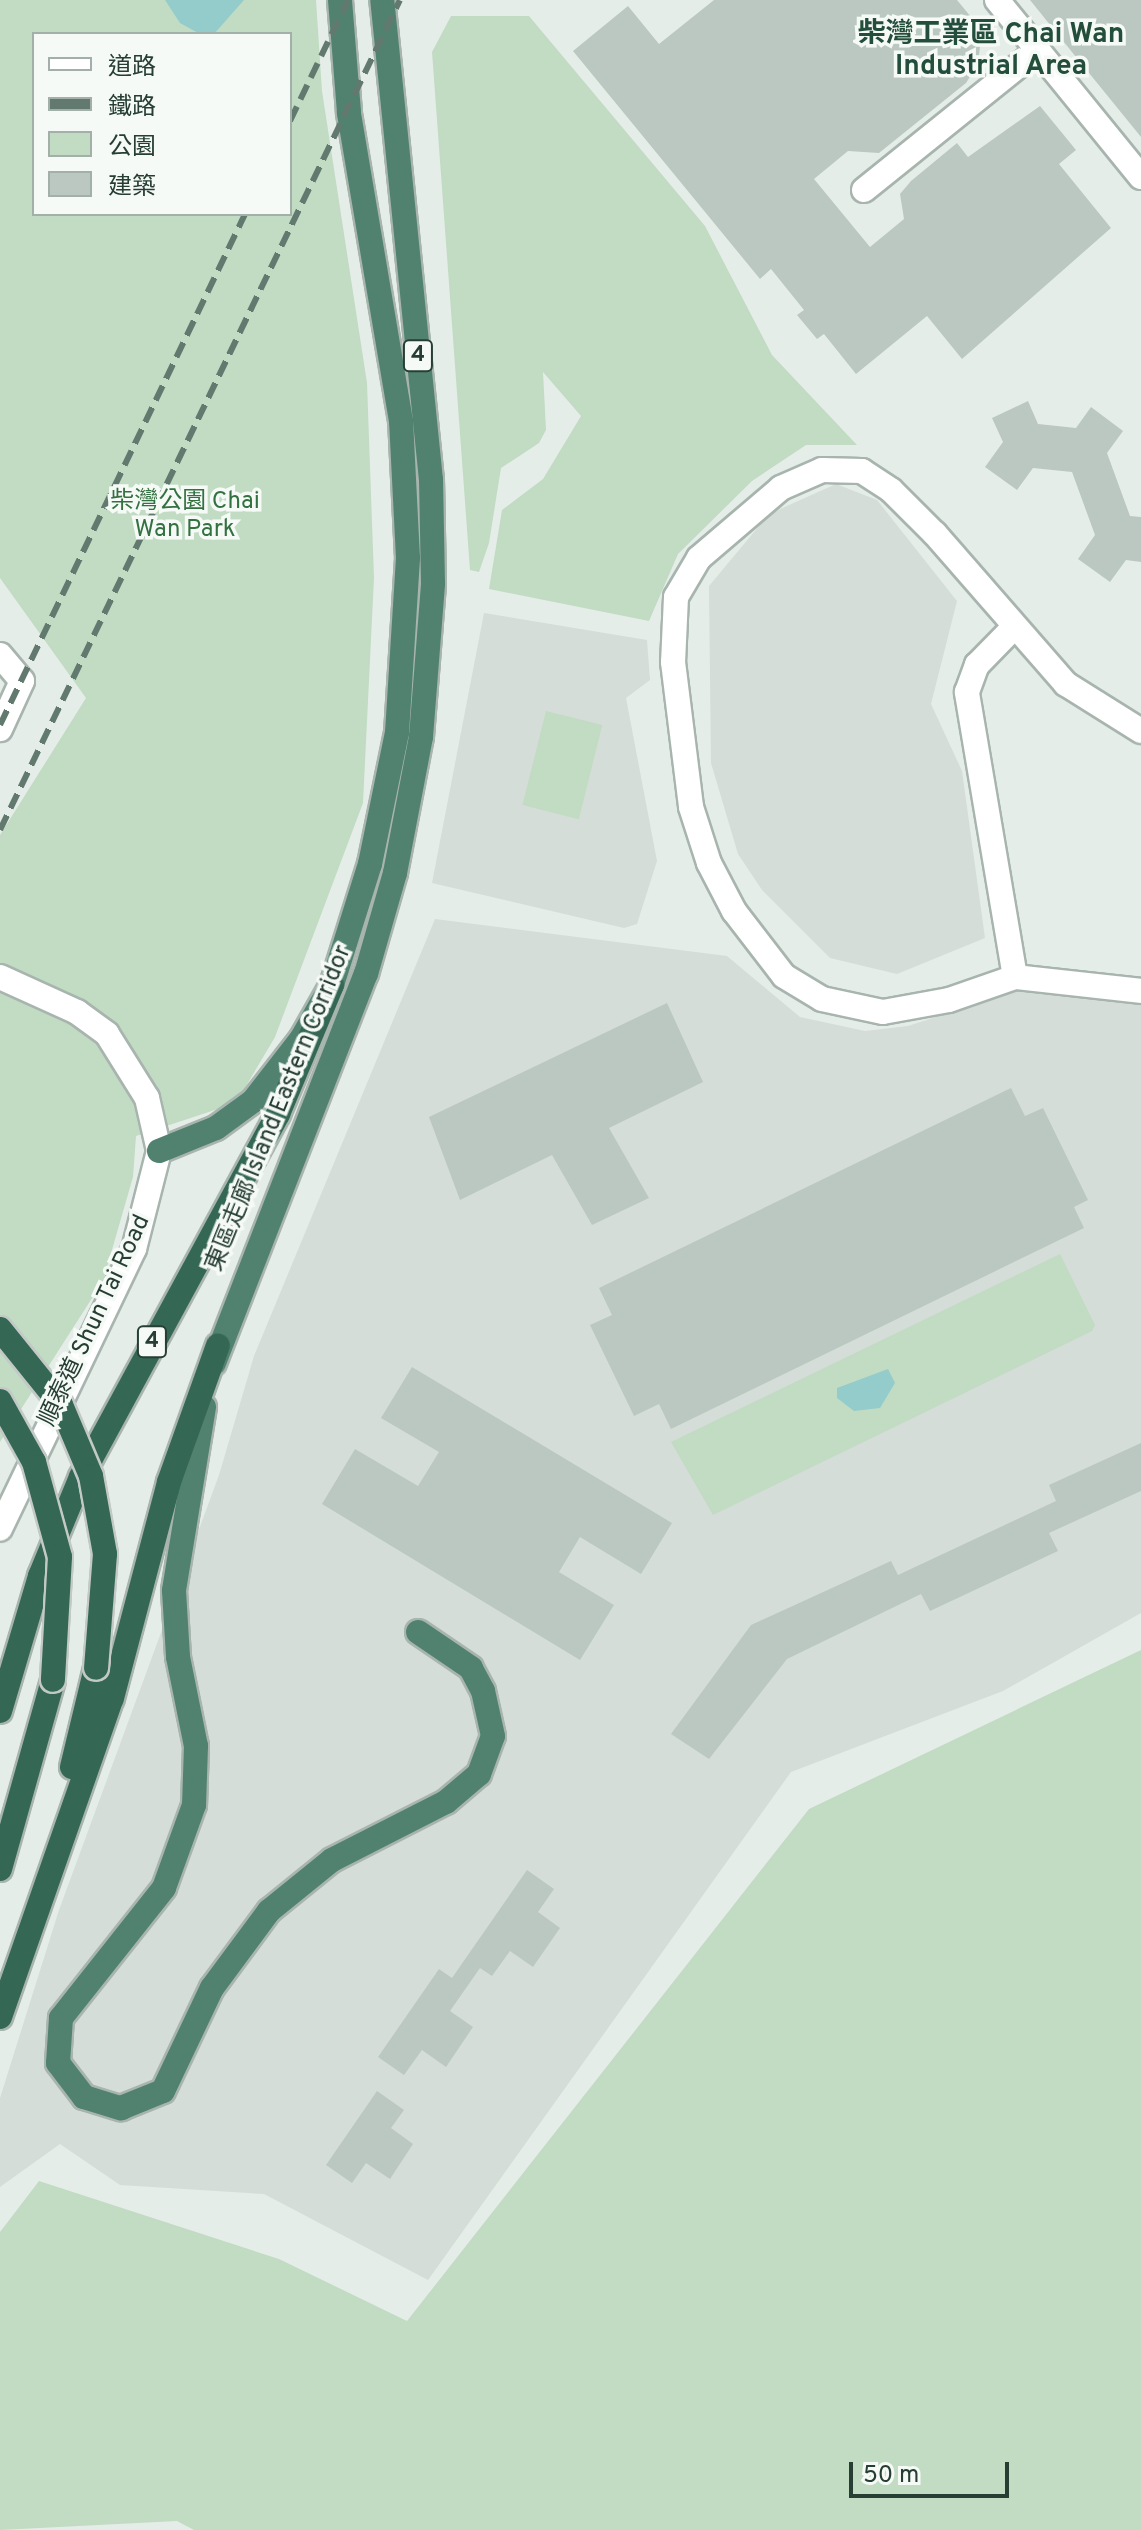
<!DOCTYPE html>
<meta charset="utf-8">
<style>
body{margin:0}
#map{position:relative;width:1141px;height:2530px;overflow:hidden;background:#e5ede8;font-family:Overpass,"Noto Sans TC",sans-serif}
div>[style]{position:absolute}
.built>*{inset:0;background:#d4ddd7}
.green>*{inset:0;background:#c1dcc3;transform-origin:0 0}
.water>*{inset:0;background:#93cccb}
.building>*{inset:0;background:#bbc8c1}
.roads{filter:drop-shadow(2px 0 #a8b5ae) drop-shadow(-2px 0 #a8b5ae) drop-shadow(0 2px #a8b5ae) drop-shadow(0 -2px #a8b5ae)}
.minor>*{height:24px;margin:-12px;padding:0 12px;transform-origin:12px;border-radius:12px;background:#fff}
.tertiary>*{height:24px;margin:-12px;padding:0 12px;transform-origin:12px;border-radius:12px;background:#fff}
.trunk>*{height:24px;margin:-12px;padding:0 12px;transform-origin:12px;border-radius:12px;background:#51826f}
.motorway>*{height:24px;margin:-12px;padding:0 12px;transform-origin:12px;border-radius:12px;background:#346754}
.rail>*{height:6px;margin-top:-3px;transform-origin:0;background:repeating-linear-gradient(90deg,#61796e 0 16px,transparent 0 24px)}
.bridges{filter:drop-shadow(2px 0 #c2c9c6) drop-shadow(-2px 0 #c2c9c6) drop-shadow(0 2px #c2c9c6) drop-shadow(0 -2px #c2c9c6)}
.motorway-bridge>*{height:24px;margin:-12px;padding:0 12px;transform-origin:12px;border-radius:12px;background:#346754}
span{translate:-50% -50%;white-space:nowrap;text-align:center;line-height:1.15;-webkit-text-stroke:7px #f6faf7;paint-order:stroke}
.shield-label span{padding:2px 6px;background:#f6faf7;border:2px solid;border-radius:6px;-webkit-text-stroke-width:0}
.shield-label{font-size:22px;color:#263e33;font-weight:700}
.park-label{font-size:24px;color:#347141}
.street-label{font-size:24px;color:#263e33}
.quarter-label{font-size:28px;color:#244e3c;font-weight:700}
.legend{position:absolute;left:32px;top:32px;width:260px;height:184px;box-sizing:border-box;background:#f6faf7;border:2px solid #a3afa9;margin:0;padding:10px 14px;list-style:none;font-size:24px;color:#263e33}
.legend li{display:flex;align-items:center;gap:16px;height:40px}
.legend b{width:40px;border:2px solid #a3afa9}
.scale{position:absolute;left:849px;top:2462px;width:160px;height:36px;box-sizing:border-box;border:4px solid #263e33;border-top:0;padding-left:10px;font-size:24px;line-height:28px;white-space:nowrap;color:#263e33;-webkit-text-stroke:6px #f6faf7;paint-order:stroke}
</style>
<div id="map">
<div class="built">
<div style="clip-path:polygon(836px 484px,877px 500px,957px 601px,931px 704px,962px 771px,985px 938px,897px 974px,830px 958px,762px 890px,738px 854px,711px 763px,709px 586px,769px 514px)"></div>
<div style="clip-path:polygon(484px 613px,647px 640px,650px 680px,626px 698px,657px 861px,637px 924px,624px 928px,432px 883px)"></div>
<div style="clip-path:polygon(435px 919px,727px 956px,800px 1017px,865px 1031px,908px 1026px,1028px 987px,1141px 1000px,1141px 1613px,1003px 1691px,791px 1772px,428px 2280px,264px 2194px,120px 2185px,60px 2144px,0 2187px,0 2098px,59px 1910px,219px 1475px,254px 1356px)"></div>
</div>
<div class="green">
<div style="clip-path:polygon(evenodd,0 0,316px 0,322px 91px,367px 383px,374px 578px,363px 803px,275px 1037px,236px 1103px,136px 1136px,133px 1177px,103px 1281px,0 1442px,0 835px,86px 698px,0 578px,0 0,34px 34px,290px 34px,290px 214px,34px 214px,34px 34px)"></div>
<div style="clip-path:polygon(451px 16px,529px 16px,705px 226px,772px 355px,857px 445px,806px 445px,752px 481px,678px 554px,649px 621px,489px 589px,502px 510px,543px 479px,581px 416px,543px 372px,546px 430px,539px 443px,501px 468px,489px 543px,479px 572px,470px 570px,432px 52px)"></div>
<div style="left:546px;top:711px;width:58px;height:97px;rotate:14deg"></div>
<div style="clip-path:polygon(1060px 1254px,1095px 1325px,1092px 1331px,713px 1515px,671px 1442px)"></div>
<div style="clip-path:polygon(1141px 1650px,1141px 2530px,194px 2530px,177px 2521px,0 2530px,0 2232px,39px 2181px,279px 2259px,407px 2321px,809px 1809px)"></div>
</div>
<div class="water">
<div style="clip-path:polygon(165px 0,244px 0,214px 34px,200px 34px,180px 23px)"></div>
<div style="clip-path:polygon(888px 1369px,895px 1383px,880px 1408px,854px 1411px,837px 1398px,837px 1388px)"></div>
</div>
<div class="building">
<div style="clip-path:polygon(714px 0,957px 0,971px 17px,981px 38px,978px 64px,966px 83px,879px 153px,848px 151px,814px 179px,870px 247px,904px 219px,900px 194px,911px 181px,957px 143px,968px 157px,1040px 106px,1076px 150px,1059px 164px,1111px 228px,962px 359px,927px 316px,856px 374px,824px 334px,817px 339px,797px 315px,804px 310px,771px 269px,760px 279px,573px 51px,628px 6px,659px 44px)"></div>
<div style="clip-path:polygon(1030px 0,1141px 0,1141px 137px,1076px 57px)"></div>
<div style="clip-path:polygon(1028px 401px,1038px 424px,1076px 428px,1091px 407px,1123px 431px,1107px 453px,1130px 516px,1141px 517px,1141px 562px,1126px 560px,1110px 582px,1078px 559px,1095px 535px,1072px 472px,1033px 468px,1017px 490px,985px 467px,1003px 442px,992px 418px)"></div>
<div style="clip-path:polygon(667px 1003px,703px 1082px,609px 1128px,649px 1198px,592px 1225px,552px 1155px,460px 1200px,429px 1117px)"></div>
<div style="clip-path:polygon(1011px 1088px,1025px 1116px,1043px 1108px,1088px 1200px,1074px 1207px,1084px 1228px,671px 1429px,659px 1404px,634px 1416px,590px 1325px,612px 1315px,599px 1288px)"></div>
<div style="clip-path:polygon(412px 1367px,672px 1523px,641px 1574px,580px 1537px,559px 1572px,614px 1605px,580px 1660px,322px 1504px,355px 1449px,418px 1486px,439px 1452px,381px 1418px)"></div>
<div style="clip-path:polygon(1141px 1443px,1141px 1491px,1049px 1533px,1058px 1551px,930px 1611px,921px 1594px,787px 1659px,709px 1759px,671px 1734px,751px 1625px,891px 1561px,898px 1575px,1056px 1501px,1049px 1485px)"></div>
<div style="clip-path:polygon(527px 1870px,554px 1889px,538px 1912px,560px 1928px,533px 1967px,510px 1951px,492px 1976px,480px 1968px,450px 2011px,473px 2027px,446px 2067px,422px 2050px,404px 2075px,378px 2057px,439px 1969px,452px 1978px)"></div>
<div style="clip-path:polygon(377px 2091px,404px 2110px,391px 2128px,413px 2144px,390px 2179px,366px 2163px,352px 2183px,326px 2165px)"></div>
</div>
<div class="roads">
<div class="minor">
<div style="left:997px;top:0;width:228px;rotate:50.9deg"></div>
<div style="left:864px;top:190px;width:223px;rotate:-38.8deg"></div>
<div style="left:0;top:655px;width:34px;rotate:50deg"></div>
<div style="left:22px;top:681px;width:53px;rotate:114.6deg"></div>
<div style="left:1141px;top:731px;width:89px;rotate:-147.9deg"></div>
<div style="left:1066px;top:684px;width:199px;rotate:-131.1deg"></div>
<div style="left:935px;top:534px;width:62px;rotate:-135deg"></div>
<div style="left:891px;top:490px;width:35px;rotate:-147deg"></div>
<div style="left:862px;top:471px;width:40px;rotate:-178.6deg"></div>
<div style="left:822px;top:470px;width:45px;rotate:156.3deg"></div>
<div style="left:781px;top:488px;width:108px;rotate:139.5deg"></div>
<div style="left:699px;top:558px;width:45px;rotate:120.5deg"></div>
<div style="left:676px;top:597px;width:65px;rotate:92.6deg"></div>
<div style="left:673px;top:662px;width:146px;rotate:82.9deg"></div>
<div style="left:691px;top:807px;width:59px;rotate:72.2deg"></div>
<div style="left:709px;top:863px;width:54px;rotate:62.5deg"></div>
<div style="left:734px;top:911px;width:82px;rotate:52.4deg"></div>
<div style="left:784px;top:976px;width:44px;rotate:31.2deg"></div>
<div style="left:822px;top:999px;width:62px;rotate:12deg"></div>
<div style="left:883px;top:1012px;width:67px;rotate:-10.3deg"></div>
<div style="left:949px;top:1000px;width:70px;rotate:-19.2deg"></div>
<div style="left:1015px;top:977px;width:127px;rotate:6.3deg"></div>
<div style="left:1015px;top:977px;width:289px;rotate:-99.6deg"></div>
<div style="left:967px;top:692px;width:29px;rotate:-70deg"></div>
<div style="left:977px;top:665px;width:54px;rotate:-45.7deg"></div>
</div>
<div class="tertiary">
<div style="left:0;top:977px;width:85px;rotate:24.4deg"></div>
<div style="left:77px;top:1012px;width:37px;rotate:36deg"></div>
<div style="left:107px;top:1034px;width:75px;rotate:58deg"></div>
<div style="left:147px;top:1098px;width:54px;rotate:77.2deg"></div>
<div style="left:159px;top:1151px;width:101px;rotate:104.3deg"></div>
<div style="left:134px;top:1249px;width:310px;rotate:115.6deg"></div>
</div>
<div class="trunk">
<div style="left:159px;top:1151px;width:61px;rotate:-22deg"></div>
<div style="left:216px;top:1128px;width:46px;rotate:-36.1deg"></div>
<div style="left:253px;top:1101px;width:80px;rotate:-52.1deg"></div>
<div style="left:302px;top:1038px;width:61px;rotate:-60.5deg"></div>
<div style="left:332px;top:985px;width:127px;rotate:-72.6deg"></div>
<div style="left:370px;top:864px;width:134px;rotate:-78.4deg"></div>
<div style="left:397px;top:733px;width:175px;rotate:-86.4deg"></div>
<div style="left:408px;top:558px;width:137px;rotate:-92.9deg"></div>
<div style="left:401px;top:421px;width:313px;rotate:-99.6deg"></div>
<div style="left:349px;top:112px;width:112px;rotate:-94.6deg"></div>
<div style="left:214px;top:1363px;width:418px;rotate:-68.7deg"></div>
<div style="left:366px;top:974px;width:105px;rotate:-74deg"></div>
<div style="left:395px;top:873px;width:138px;rotate:-79.2deg"></div>
<div style="left:421px;top:737px;width:154px;rotate:-85.5deg"></div>
<div style="left:433px;top:583px;width:103px;rotate:-91.1deg"></div>
<div style="left:431px;top:480px;width:482px;rotate:-95.8deg"></div>
<div style="left:204px;top:1407px;width:186px;rotate:99.3deg"></div>
<div style="left:174px;top:1591px;width:66px;rotate:86.5deg"></div>
<div style="left:178px;top:1657px;width:91px;rotate:78.6deg"></div>
<div style="left:196px;top:1746px;width:59px;rotate:91.9deg"></div>
<div style="left:194px;top:1805px;width:88px;rotate:109.9deg"></div>
<div style="left:164px;top:1888px;width:166px;rotate:128.4deg"></div>
<div style="left:61px;top:2018px;width:45px;rotate:93.8deg"></div>
<div style="left:58px;top:2063px;width:43px;rotate:52.6deg"></div>
<div style="left:84px;top:2097px;width:39px;rotate:17deg"></div>
<div style="left:121px;top:2108px;width:45px;rotate:-22deg"></div>
<div style="left:163px;top:2091px;width:114px;rotate:-64.6deg"></div>
<div style="left:212px;top:1988px;width:96px;rotate:-53.5deg"></div>
<div style="left:269px;top:1911px;width:81px;rotate:-39deg"></div>
<div style="left:332px;top:1860px;width:128px;rotate:-27deg"></div>
<div style="left:446px;top:1802px;width:43px;rotate:-40.3deg"></div>
<div style="left:479px;top:1774px;width:40px;rotate:-69.8deg"></div>
<div style="left:493px;top:1736px;width:46px;rotate:-102.5deg"></div>
<div style="left:483px;top:1691px;width:26px;rotate:-118deg"></div>
<div style="left:471px;top:1668px;width:64px;rotate:-145.8deg"></div>
</div>
<div class="motorway">
<div style="left:0;top:1711px;width:141px;rotate:-73.5deg"></div>
<div style="left:40px;top:1576px;width:107px;rotate:-67.5deg"></div>
<div style="left:81px;top:1477px;width:413px;rotate:-61.5deg"></div>
<div style="left:278px;top:1114px;width:140px;rotate:-67.3deg"></div>
<div style="left:72px;top:1767px;width:102px;rotate:-76.4deg"></div>
<div style="left:0;top:1869px;width:196px;rotate:-74.3deg"></div>
<div style="left:0;top:2017px;width:338px;rotate:-70.7deg"></div>
<div style="left:112px;top:1698px;width:223px;rotate:-75.2deg"></div>
<div style="left:169px;top:1482px;width:145px;rotate:-70.3deg"></div>
</div>
</div>
<div class="rail">
<div style="left:290px;top:121px;width:134px;rotate:-64.4deg"></div>
<div style="left:0;top:725px;width:567px;rotate:-64.38deg"></div>
<div style="left:0;top:830px;width:921px;rotate:-64.27deg"></div>
</div>
<div class="bridges">
<div class="motorway-bridge">
<div style="left:0;top:1329px;width:97px;rotate:51.2deg"></div>
<div style="left:61px;top:1405px;width:77px;rotate:67.1deg"></div>
<div style="left:91px;top:1476px;width:79px;rotate:79.8deg"></div>
<div style="left:105px;top:1554px;width:114px;rotate:94.5deg"></div>
<div style="left:0;top:1401px;width:70px;rotate:60.9deg"></div>
<div style="left:34px;top:1462px;width:98px;rotate:74.7deg"></div>
<div style="left:60px;top:1557px;width:123px;rotate:93.3deg"></div>
</div>
</div>
<div class="shield-label">
<span style="left:418px;top:356px">4</span>
<span style="left:152px;top:1342px">4</span>
</div>
<div class="park-label">
<span style="left:185px;top:517px">柴灣公園 Chai<br>Wan Park</span>
</div>
<div class="street-label">
<span style="left:280px;top:1109px;rotate:-68deg">東區走廊 Island Eastern Corridor</span>
<span style="left:96px;top:1321px;rotate:-65deg">順泰道 Shun Tai Road</span>
</div>
<div class="quarter-label">
<span style="left:991px;top:51px">柴灣工業區 Chai Wan<br>Industrial Area</span>
</div>
<ul class="legend">
<li><b style="height:10px;background:#fff"></b>道路</li>
<li><b style="height:10px;background:#61796e"></b>鐵路</li>
<li><b style="height:22px;background:#c1dcc3"></b>公園</li>
<li><b style="height:22px;background:#bbc8c1"></b>建築</li>
</ul>
<div class="scale">50 m</div>
</div>
